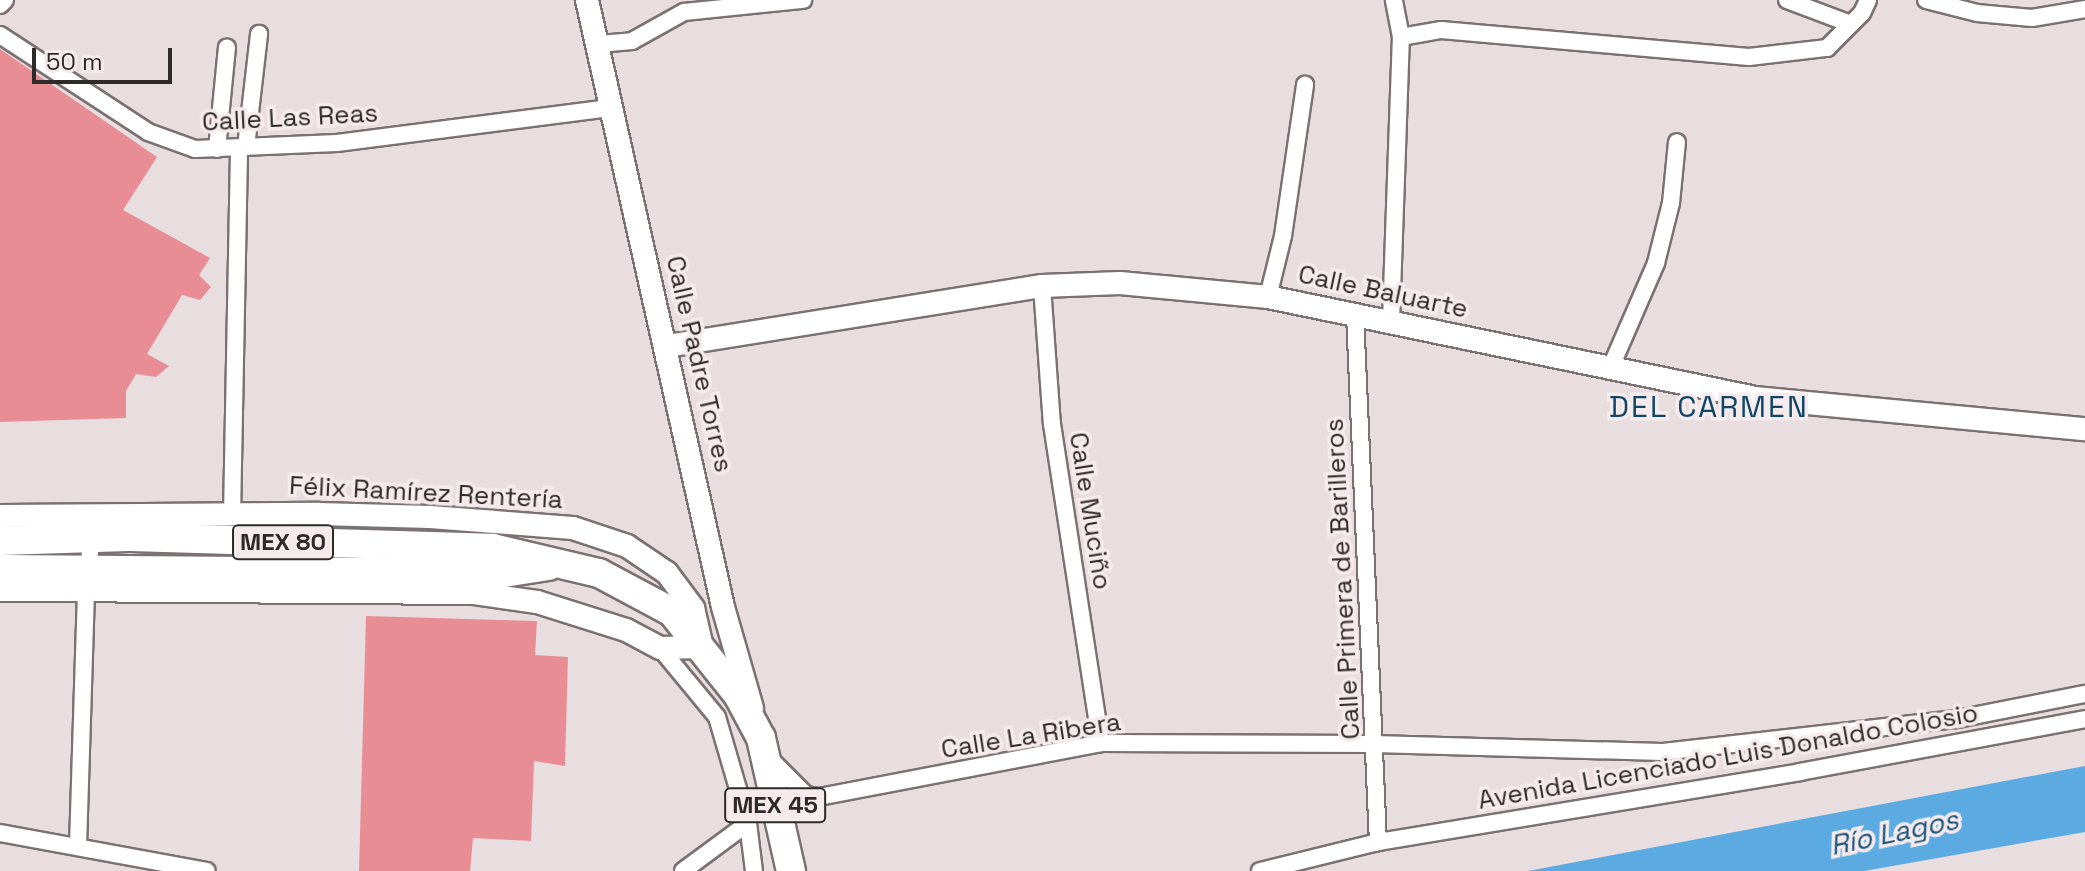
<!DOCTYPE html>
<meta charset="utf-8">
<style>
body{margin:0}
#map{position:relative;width:2085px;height:871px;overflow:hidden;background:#e9dedf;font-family:"Space Grotesk",sans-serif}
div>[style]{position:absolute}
.water>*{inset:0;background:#5caae2}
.building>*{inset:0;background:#e98d95}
.roads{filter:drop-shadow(2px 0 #7b7172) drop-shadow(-2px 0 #7b7172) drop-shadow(0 2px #7b7172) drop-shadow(0 -2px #7b7172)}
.street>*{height:16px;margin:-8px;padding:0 8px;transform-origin:8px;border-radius:8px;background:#fff}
.secondary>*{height:22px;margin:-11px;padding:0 11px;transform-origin:11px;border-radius:11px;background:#fff}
.highway>*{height:28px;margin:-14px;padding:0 14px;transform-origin:14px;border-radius:14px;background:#fff}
span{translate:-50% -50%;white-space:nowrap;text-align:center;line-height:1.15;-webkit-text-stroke:7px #f6ebec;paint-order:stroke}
.shield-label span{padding:2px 6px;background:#f6ebec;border:2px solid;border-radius:6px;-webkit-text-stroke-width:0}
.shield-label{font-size:24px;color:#2e2a2a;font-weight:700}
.street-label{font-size:26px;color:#2e2a2a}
.water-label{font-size:28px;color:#1c557b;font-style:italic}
.quarter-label{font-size:30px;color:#0f4668;letter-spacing:2px}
.scale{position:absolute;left:32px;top:48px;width:140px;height:36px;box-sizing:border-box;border:4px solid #2e2a2a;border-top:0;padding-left:10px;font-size:24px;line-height:28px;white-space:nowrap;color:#2e2a2a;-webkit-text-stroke:6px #f6ebec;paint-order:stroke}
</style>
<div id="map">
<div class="water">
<div style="clip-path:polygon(2085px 766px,2085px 832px,1864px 871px,1528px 871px)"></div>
</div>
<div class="building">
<div style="clip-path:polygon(0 49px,157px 157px,123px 210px,210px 258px,199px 275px,211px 287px,200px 300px,182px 295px,147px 354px,169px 366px,156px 377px,136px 374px,126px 391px,126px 418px,0 422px)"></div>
<div style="clip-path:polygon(366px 616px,537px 621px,535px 655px,568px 657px,565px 766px,534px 761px,531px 841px,473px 838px,470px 871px,359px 871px)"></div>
</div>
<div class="roads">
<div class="street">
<div style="left:1787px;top:0;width:68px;rotate:20.6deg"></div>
<div style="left:1926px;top:0;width:53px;rotate:14.3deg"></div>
<div style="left:1977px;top:13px;width:55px;rotate:5.2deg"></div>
<div style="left:2032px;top:18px;width:54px;rotate:-9.6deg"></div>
<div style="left:0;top:5px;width:7px;rotate:-45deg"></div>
<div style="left:0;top:35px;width:177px;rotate:33.2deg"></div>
<div style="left:148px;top:132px;width:50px;rotate:19.9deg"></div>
<div style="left:195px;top:149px;width:142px;rotate:-2.4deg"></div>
<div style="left:337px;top:143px;width:277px;rotate:-7.3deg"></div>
<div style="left:1401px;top:37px;width:41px;rotate:-9.9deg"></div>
<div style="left:1441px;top:30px;width:309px;rotate:5deg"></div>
<div style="left:1749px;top:57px;width:79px;rotate:-6.6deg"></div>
<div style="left:1827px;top:48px;width:49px;rotate:-45deg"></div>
<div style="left:1862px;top:13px;width:14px;rotate:-65deg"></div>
<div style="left:599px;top:44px;width:33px;rotate:-5deg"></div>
<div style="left:632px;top:41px;width:60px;rotate:-29.1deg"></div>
<div style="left:684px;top:12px;width:120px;rotate:-5.8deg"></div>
<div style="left:246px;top:147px;width:114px;rotate:-83.4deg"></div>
<div style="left:217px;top:149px;width:102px;rotate:-84.4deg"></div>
<div style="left:1042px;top:286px;width:138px;rotate:85.9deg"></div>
<div style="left:1052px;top:424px;width:323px;rotate:81.3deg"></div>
<div style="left:1268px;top:297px;width:63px;rotate:-76.2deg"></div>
<div style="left:1283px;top:236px;width:153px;rotate:-81.7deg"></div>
<div style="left:1355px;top:314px;width:529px;rotate:87.51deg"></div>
<div style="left:1391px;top:321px;width:284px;rotate:-88deg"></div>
<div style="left:1401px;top:37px;width:38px;rotate:-101deg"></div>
<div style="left:1610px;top:369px;width:116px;rotate:-66.5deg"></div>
<div style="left:1656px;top:263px;width:62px;rotate:-76deg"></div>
<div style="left:1671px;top:203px;width:61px;rotate:-84.4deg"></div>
<div style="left:232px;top:516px;width:368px;rotate:-88.9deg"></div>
<div style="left:660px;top:648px;width:89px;rotate:50.4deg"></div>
<div style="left:717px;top:717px;width:110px;rotate:73.7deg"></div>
<div style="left:748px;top:823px;width:48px;rotate:82.9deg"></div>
<div style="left:771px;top:760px;width:49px;rotate:45deg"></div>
<div style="left:806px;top:795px;width:13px;rotate:9deg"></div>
<div style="left:819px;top:797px;width:287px;rotate:-10.8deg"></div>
<div style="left:1101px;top:743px;width:273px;rotate:0.2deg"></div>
<div style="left:1374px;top:744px;width:288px;rotate:1.6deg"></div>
<div style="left:1662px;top:752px;width:297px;rotate:-6.4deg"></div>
<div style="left:1957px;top:719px;width:130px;rotate:-11.1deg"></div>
<div style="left:0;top:833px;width:210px;rotate:10.4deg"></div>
<div style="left:78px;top:846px;width:255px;rotate:-88.2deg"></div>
<div style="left:86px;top:591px;width:59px;rotate:-84.2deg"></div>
<div style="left:683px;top:871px;width:81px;rotate:-36.4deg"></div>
<div style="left:1260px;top:871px;width:122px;rotate:-13.8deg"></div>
<div style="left:1378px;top:842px;width:428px;rotate:-9.4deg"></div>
<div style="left:1800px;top:772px;width:290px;rotate:-10.5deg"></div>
</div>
<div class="secondary">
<div style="left:587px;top:0;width:622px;rotate:77.37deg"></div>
<div style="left:723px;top:607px;width:105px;rotate:74deg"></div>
<div style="left:667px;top:346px;width:380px;rotate:-9.1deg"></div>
<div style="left:1042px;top:286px;width:78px;rotate:-2.2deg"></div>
<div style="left:1120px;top:283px;width:149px;rotate:5.4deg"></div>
<div style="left:1268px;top:297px;width:497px;rotate:11.7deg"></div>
<div style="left:1755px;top:398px;width:331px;rotate:5.4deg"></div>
<div style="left:0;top:516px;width:319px;rotate:-0.4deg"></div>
<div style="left:319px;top:514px;width:111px;rotate:1.5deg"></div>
<div style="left:430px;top:517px;width:143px;rotate:4.4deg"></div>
<div style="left:573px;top:528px;width:57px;rotate:18.4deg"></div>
<div style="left:627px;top:546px;width:48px;rotate:34deg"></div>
<div style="left:667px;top:573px;width:44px;rotate:53.4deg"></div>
<div style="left:693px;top:608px;width:40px;rotate:77deg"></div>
<div style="left:702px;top:647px;width:42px;rotate:178.6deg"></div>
<div style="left:660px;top:648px;width:38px;rotate:-152deg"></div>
<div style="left:626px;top:630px;width:93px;rotate:-162.5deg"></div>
<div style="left:537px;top:602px;width:65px;rotate:-172deg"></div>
<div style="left:473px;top:593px;width:473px;rotate:-179.6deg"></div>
</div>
<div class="highway">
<div style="left:0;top:541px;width:128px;rotate:-1.8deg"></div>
<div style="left:128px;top:537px;width:365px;rotate:1.7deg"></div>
<div style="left:493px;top:548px;width:109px;rotate:13.3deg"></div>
<div style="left:599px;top:573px;width:83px;rotate:28.1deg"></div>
<div style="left:672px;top:612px;width:106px;rotate:51.5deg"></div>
<div style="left:738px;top:695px;width:49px;rotate:61.9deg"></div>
<div style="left:761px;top:738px;width:136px;rotate:77.3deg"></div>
<div style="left:0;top:569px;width:504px;rotate:0.45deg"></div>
<div style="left:504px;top:573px;width:45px;rotate:-9deg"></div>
</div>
</div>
<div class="shield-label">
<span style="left:283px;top:542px">MEX 80</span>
<span style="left:775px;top:805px">MEX 45</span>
</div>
<div class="street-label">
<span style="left:290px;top:118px;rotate:-3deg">Calle Las Reas</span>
<span style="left:1383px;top:292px;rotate:12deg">Calle Baluarte</span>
<span style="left:699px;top:364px;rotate:77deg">Calle Padre Torres</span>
<span style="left:426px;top:493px;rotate:3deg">Félix Ramírez Rentería</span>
<span style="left:1090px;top:511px;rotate:81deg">Calle Muciño</span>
<span style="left:1343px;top:579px;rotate:-93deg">Calle Primera de Barilleros</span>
<span style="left:1031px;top:736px;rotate:-9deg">Calle La Ribera</span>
<span style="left:1728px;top:757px;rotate:-10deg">Avenida Licenciado Luis Donaldo Colosio</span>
</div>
<div class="water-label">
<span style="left:1894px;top:832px;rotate:-12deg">Río Lagos</span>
</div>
<div class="quarter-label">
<span style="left:1709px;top:407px">DEL CARMEN</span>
</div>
<div class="scale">50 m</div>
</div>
